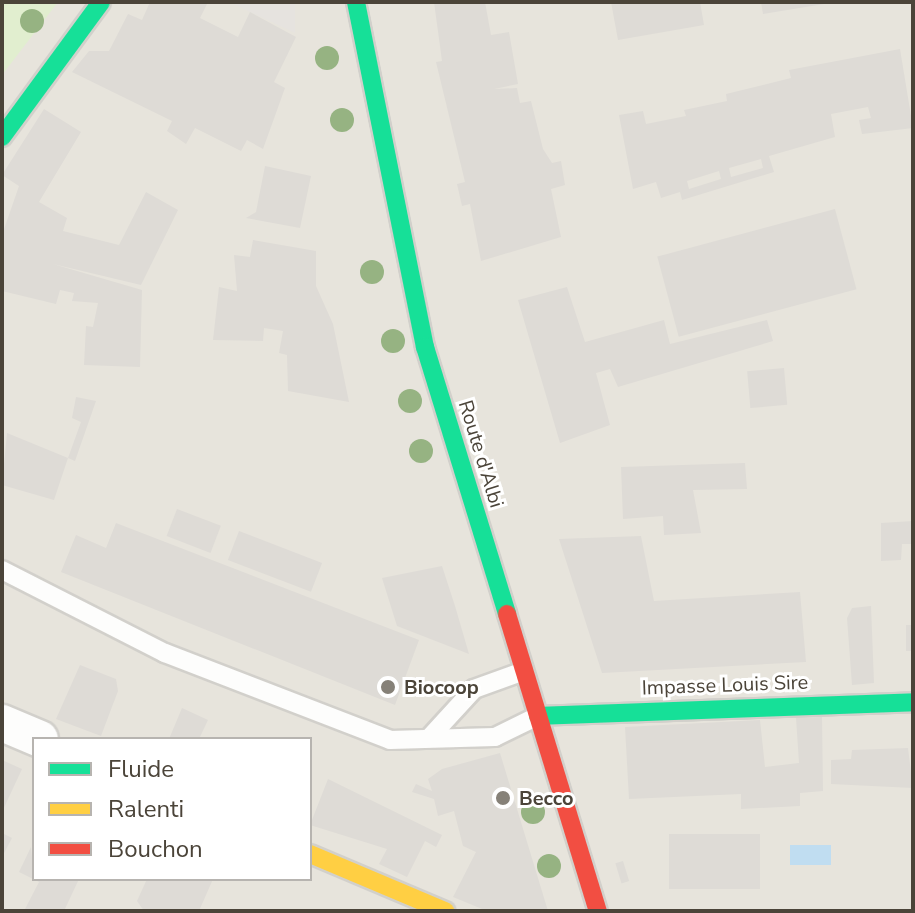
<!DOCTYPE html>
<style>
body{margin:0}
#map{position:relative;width:915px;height:913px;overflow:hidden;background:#f4f2ee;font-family:"Nunito Sans",sans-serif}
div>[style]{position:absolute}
.residential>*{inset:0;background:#e7e4dc}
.green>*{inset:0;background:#e1eecf}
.parking>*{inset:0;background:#e6e3df}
.water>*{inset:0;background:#c0ddf1;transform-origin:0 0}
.building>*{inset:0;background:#dedbd6;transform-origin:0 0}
.roads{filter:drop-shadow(2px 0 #d2d0cb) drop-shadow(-2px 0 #d2d0cb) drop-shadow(0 2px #d2d0cb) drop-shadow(0 -2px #d2d0cb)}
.lane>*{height:18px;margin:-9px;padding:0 9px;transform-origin:9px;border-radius:9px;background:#fdfdfc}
.street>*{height:36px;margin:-18px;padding:0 18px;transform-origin:18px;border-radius:18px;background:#fdfdfc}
.fast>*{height:18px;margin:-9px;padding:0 9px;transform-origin:9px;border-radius:9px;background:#16e098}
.slow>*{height:18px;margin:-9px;padding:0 9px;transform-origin:9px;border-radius:9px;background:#ffcf43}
.jam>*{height:18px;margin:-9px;padding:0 9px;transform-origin:9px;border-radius:9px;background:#f24e42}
.trees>*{width:24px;height:24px;margin:-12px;border-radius:50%;background:#96b382}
.dots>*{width:22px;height:22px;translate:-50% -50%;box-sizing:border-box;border:4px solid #fff;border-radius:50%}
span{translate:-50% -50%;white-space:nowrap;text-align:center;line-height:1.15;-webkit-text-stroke:6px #fff;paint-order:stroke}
.street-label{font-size:20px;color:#4b4439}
.poi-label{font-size:20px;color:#4b4439;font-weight:700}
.left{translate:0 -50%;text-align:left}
.frame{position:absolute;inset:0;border:4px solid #4b4439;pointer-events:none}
.legend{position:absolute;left:32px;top:737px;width:280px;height:144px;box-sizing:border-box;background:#fff;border:2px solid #b7b4b0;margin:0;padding:10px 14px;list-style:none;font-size:24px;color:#4b4439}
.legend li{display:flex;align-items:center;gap:16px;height:40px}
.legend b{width:40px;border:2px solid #b7b4b0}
</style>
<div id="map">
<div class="residential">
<div style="clip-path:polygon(evenodd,2px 2px,913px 2px,913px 911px,2px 911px,2px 2px,34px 739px,310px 739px,310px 879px,34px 879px,34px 739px)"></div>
</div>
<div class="green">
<div style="clip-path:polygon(2px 2px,58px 2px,2px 75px)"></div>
</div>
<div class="parking">
<div style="clip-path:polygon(229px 2px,295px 2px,295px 33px)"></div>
</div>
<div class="water">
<div style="left:831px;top:845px;width:20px;height:41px;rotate:90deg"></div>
</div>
<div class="building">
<div style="clip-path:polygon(150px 2px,208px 2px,200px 18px,238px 37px,250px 12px,296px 37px,274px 82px,285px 88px,263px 149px,247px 140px,241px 151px,195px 128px,186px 144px,167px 131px,172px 121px,72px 72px,89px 51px,109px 51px,128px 14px,142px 20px)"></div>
<div style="clip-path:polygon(434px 2px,485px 2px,491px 35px,509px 32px,518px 84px,494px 89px,517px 88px,520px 103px,531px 101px,543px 149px,552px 163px,561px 161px,565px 185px,551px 189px,561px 237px,481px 261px,470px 204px,462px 206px,457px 184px,465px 182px,436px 62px,442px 61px)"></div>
<div style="clip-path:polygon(611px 2px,700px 2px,704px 25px,618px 40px)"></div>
<div style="clip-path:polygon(761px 2px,824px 2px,824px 4px,763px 14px)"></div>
<div style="clip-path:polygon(evenodd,900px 49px,913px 128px,862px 134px,859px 120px,871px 118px,868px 107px,831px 114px,835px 137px,769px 156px,774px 172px,682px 200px,680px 192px,661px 198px,656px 182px,633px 189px,619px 115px,643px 111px,646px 124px,686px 116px,684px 110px,727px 101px,726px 94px,791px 78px,789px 70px,900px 49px,761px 159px,763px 168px,731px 177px,729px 168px,761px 159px,900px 49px,719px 171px,721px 179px,689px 189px,687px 181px,719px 171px)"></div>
<div style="clip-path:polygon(44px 109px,81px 132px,39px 202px,67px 218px,63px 231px,119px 245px,146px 192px,178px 210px,141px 285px,53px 264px,142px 290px,140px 367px,84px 365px,86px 326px,93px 327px,98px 303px,72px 301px,74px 293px,60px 290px,56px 304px,2px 291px,2px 235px,19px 186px,2px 175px)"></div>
<div style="clip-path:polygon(265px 166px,311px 176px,300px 228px,246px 218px,256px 212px)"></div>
<div style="left:835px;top:209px;width:83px;height:184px;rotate:75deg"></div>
<div style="clip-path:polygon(253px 240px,316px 251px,316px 286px,333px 324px,349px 402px,288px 391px,287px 355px,279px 353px,283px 331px,264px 328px,263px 341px,213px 340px,219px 287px,237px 291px,234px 255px,250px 257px)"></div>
<div style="clip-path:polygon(567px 287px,585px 342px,664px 320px,670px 344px,767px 320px,773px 341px,618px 387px,610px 369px,596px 373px,610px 425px,560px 443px,518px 300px)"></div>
<div style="left:784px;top:368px;width:37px;height:37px;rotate:85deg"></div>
<div style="clip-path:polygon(76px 397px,96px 401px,75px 461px,68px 458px,81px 422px,72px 418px)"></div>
<div style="clip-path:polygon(7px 433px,68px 458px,54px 500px,2px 485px)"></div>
<div style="clip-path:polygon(745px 463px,747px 489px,693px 490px,701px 533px,664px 535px,663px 516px,623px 519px,621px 467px)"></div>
<div style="left:177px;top:509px;width:47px;height:29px;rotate:21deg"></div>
<div style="clip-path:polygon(913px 521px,913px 544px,902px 544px,901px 560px,881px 561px,881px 523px)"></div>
<div style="clip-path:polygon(116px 523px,419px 640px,395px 705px,61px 572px,76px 535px,106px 548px)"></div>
<div style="left:239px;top:531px;width:89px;height:31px;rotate:21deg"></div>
<div style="clip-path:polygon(641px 536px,654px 601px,800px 592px,806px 662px,602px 673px,559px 539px)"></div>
<div style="clip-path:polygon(442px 566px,455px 606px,469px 654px,397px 626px,382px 578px)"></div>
<div style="clip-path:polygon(871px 606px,874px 683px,852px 685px,847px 618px,852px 608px)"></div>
<div style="left:906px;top:625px;width:7px;height:26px"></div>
<div style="clip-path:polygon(80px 665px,116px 679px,118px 691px,101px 736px,56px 719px)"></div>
<div style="clip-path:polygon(182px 708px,208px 720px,199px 739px,169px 739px)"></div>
<div style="clip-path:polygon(822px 717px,823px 791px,800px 793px,800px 806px,741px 809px,741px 794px,629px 799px,625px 727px,760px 720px,765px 767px,799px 763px,796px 718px)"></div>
<div style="clip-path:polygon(908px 748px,913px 788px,831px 784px,831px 760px,851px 759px,852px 750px)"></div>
<div style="clip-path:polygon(500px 753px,548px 911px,487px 911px,453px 897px,476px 852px,463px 846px,454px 811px,438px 816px,434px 799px,412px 792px,416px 784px,432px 791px,428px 779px,442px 769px)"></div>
<div style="clip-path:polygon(2px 760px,22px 769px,2px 812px)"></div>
<div style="clip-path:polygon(328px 779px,442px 835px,436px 847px,425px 841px,407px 877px,379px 864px,387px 849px,310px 825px)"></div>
<div style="clip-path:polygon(2px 833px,12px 838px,2px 857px)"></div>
<div style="left:669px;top:834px;width:91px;height:55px"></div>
<div style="clip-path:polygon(31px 847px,34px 879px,79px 879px,64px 911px,24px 911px,39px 882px,19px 872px)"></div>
<div style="left:623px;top:861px;width:21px;height:8px;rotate:73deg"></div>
<div style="clip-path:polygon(147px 879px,213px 879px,199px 911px,144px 911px,137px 901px)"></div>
</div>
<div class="roads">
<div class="lane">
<div style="left:2px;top:570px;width:183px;rotate:27deg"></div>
<div style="left:165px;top:653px;width:241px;rotate:21.1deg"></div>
<div style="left:390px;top:740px;width:105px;rotate:-1.6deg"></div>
<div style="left:495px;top:737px;width:48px;rotate:-26deg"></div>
<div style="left:430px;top:737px;width:65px;rotate:-47.5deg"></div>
<div style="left:474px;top:689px;width:53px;rotate:-19.8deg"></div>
</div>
<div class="street">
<div style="left:2px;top:723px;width:41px;rotate:22.8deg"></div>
</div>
<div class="fast">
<div style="left:356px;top:2px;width:352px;rotate:78.7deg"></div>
<div style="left:425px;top:347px;width:279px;rotate:72.9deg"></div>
<div style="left:2px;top:137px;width:167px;rotate:-53.7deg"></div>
<div style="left:538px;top:716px;width:375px;rotate:-2.1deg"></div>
</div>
<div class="slow">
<div style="left:310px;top:854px;width:147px;rotate:22.9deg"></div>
</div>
<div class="jam">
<div style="left:507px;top:614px;width:311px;rotate:73deg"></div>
</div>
</div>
<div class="trees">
<div style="left:32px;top:21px"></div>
<div style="left:327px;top:58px"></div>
<div style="left:342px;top:120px"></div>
<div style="left:372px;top:272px"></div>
<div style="left:393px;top:341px"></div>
<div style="left:410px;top:401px"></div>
<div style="left:421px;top:451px"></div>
<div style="left:533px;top:812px"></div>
<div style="left:549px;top:866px"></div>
</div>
<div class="dots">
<div style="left:388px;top:687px;background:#868178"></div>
<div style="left:503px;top:798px;background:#868178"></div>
</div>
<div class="street-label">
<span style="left:481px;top:454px;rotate:73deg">Route d'Albi</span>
<span style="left:725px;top:685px;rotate:-2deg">Impasse Louis Sire</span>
</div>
<div class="poi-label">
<span class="left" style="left:404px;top:687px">Biocoop</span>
<span class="left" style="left:519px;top:798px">Becco</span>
</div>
<div class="frame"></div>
<ul class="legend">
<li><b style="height:10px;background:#16e098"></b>Fluide</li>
<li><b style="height:10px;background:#ffcf43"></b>Ralenti</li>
<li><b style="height:10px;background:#f24e42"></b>Bouchon</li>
</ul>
</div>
